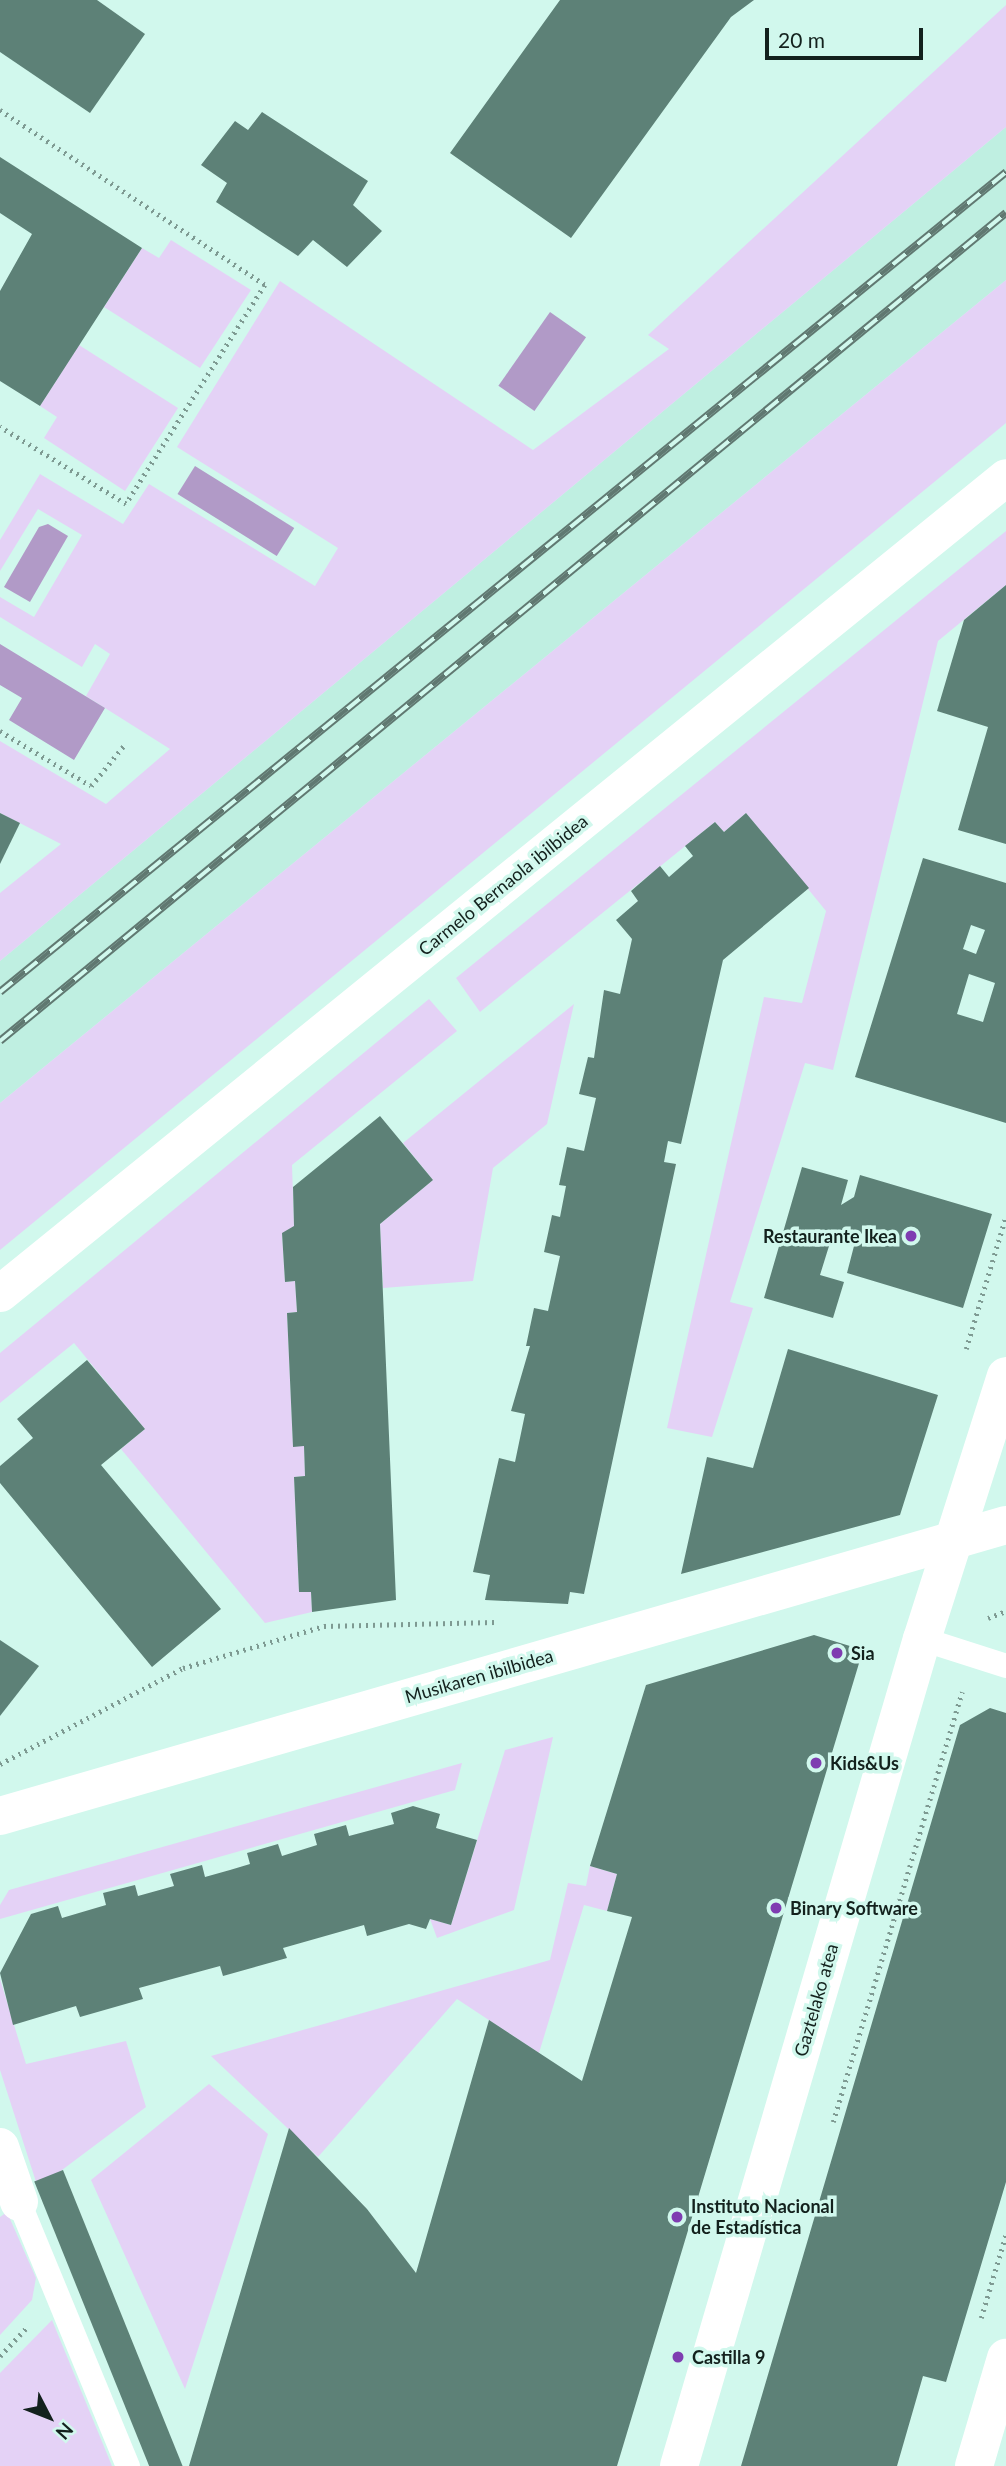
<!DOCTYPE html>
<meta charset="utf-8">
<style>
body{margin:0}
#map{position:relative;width:1006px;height:2466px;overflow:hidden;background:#d1f8ed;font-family:Lato,sans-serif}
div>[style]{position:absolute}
.built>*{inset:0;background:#bfefe1}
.green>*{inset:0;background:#e4d2f6}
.water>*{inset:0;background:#b19ac7;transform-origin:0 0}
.building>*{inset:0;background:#5d8177;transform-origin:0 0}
.path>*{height:4.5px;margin-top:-2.25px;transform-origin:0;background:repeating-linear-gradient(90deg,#7e9a92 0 2px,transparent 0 7px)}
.service>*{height:24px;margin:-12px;padding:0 12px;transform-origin:12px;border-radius:12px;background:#fff}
.pedestrian>*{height:37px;margin:-18.5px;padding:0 18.5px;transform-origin:18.5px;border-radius:18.5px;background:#fff}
.minor>*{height:38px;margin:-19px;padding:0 19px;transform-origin:19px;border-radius:19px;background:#fff}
.primary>*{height:38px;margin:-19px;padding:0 19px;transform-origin:19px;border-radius:19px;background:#fff}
.rail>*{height:8px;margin-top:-4px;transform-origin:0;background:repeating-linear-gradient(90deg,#d1f8ed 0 16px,#607871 0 32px);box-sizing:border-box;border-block:2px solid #607871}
.dots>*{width:19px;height:19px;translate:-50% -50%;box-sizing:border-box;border:4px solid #d1f8ed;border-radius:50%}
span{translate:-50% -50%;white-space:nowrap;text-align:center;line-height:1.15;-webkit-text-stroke:7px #d1f8ed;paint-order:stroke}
.street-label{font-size:18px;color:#13211d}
.poi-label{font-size:18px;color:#13211d;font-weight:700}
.right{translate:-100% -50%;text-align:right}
.left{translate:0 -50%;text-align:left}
.north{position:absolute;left:14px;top:2382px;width:70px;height:70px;-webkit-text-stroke:5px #d1f8ed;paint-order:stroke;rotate:132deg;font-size:19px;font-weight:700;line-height:28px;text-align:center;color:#13211d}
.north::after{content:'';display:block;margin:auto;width:24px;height:32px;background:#13211d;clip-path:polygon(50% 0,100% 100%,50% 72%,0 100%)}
.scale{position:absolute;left:765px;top:28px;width:158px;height:32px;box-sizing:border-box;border:4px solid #13211d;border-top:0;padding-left:9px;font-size:21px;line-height:24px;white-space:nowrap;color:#13211d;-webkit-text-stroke:5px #d1f8ed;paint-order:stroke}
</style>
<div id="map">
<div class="built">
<div style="clip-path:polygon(1006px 127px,1006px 280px,0 1103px,0 961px)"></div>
</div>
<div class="green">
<div style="clip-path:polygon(1006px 5px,1006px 127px,0 961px,0 893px,61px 844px,0 813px,0 741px,106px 804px,170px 749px,86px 696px,110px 654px,95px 644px,82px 667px,0 617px,0 597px,34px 617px,82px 535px,38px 509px,0 571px,0 540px,40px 474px,123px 524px,149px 484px,315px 586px,338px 548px,177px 447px,280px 281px,533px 450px,669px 349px,648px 335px)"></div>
<div style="clip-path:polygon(171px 240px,251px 290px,200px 368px,104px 307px,142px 248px,159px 258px)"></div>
<div style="clip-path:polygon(1006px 280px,1006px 423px,0 1250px,0 1103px)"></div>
<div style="clip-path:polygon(79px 345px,178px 408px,125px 491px,44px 438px,57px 417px,40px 406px)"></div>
<div style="clip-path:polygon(1006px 531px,1006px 585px,938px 641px,833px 1070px,805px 1063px,730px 1302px,753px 1308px,712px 1437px,667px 1428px,764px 997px,802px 1003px,826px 911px,746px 813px,724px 832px,715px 822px,480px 1012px,456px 978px)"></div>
<div style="clip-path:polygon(429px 999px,457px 1031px,292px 1165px,294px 1226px,282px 1234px,285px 1282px,295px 1281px,297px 1312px,287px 1313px,293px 1446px,304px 1446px,305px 1476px,294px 1477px,299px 1592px,311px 1592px,312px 1612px,265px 1623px,121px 1449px,145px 1429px,74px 1343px,0 1403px,0 1353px)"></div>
<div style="clip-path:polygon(574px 1004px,547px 1124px,493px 1168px,473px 1281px,383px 1288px,380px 1224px,433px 1180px,403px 1143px)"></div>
<div style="clip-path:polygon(553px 1737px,514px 1910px,437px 1938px,430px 1919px,451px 1925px,505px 1750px)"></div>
<div style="clip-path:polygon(462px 1763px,455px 1790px,0 1919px,0 1905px,9px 1890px)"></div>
<div style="clip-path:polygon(590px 1866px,617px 1874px,607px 1911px,584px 1905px,539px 2053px,457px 1999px,318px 2157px,211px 2056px,550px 1960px,568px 1883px,586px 1886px)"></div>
<div style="clip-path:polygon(0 1979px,26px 2064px,126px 2041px,146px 2107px,38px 2188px,0 2070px)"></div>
<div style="clip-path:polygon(209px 2084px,268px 2134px,185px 2389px,91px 2180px)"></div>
<div style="clip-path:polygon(7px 2212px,36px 2278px,32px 2300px,0 2335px,0 2217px)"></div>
<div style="clip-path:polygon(52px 2320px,112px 2466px,0 2466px,0 2373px)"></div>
</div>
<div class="water">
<div style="left:550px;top:312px;width:44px;height:90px;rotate:35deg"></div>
<div style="left:195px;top:466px;width:117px;height:33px;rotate:32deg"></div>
<div style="clip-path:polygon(48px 524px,68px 536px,30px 602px,4px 587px,39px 527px)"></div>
<div style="clip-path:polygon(0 644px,105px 708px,74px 760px,9px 720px,22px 698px,0 685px)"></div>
</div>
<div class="building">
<div style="clip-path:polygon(0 0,97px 0,145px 34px,90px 113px,0 52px)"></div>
<div style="clip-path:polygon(560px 0,754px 0,731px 17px,571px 238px,450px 153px)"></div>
<div style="clip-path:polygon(262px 112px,368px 181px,353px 205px,382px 231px,347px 267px,313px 240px,298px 256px,216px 202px,227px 183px,201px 165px,235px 121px,248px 130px)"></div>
<div style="clip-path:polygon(0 157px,142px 248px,40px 406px,0 381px,0 291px,32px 234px,0 213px)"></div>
<div style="clip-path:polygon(1006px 585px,1006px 844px,958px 830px,988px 727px,937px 711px,964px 620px)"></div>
<div style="clip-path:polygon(0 813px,20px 823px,0 864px)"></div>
<div style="clip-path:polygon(746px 813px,809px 888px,723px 960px,681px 1144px,668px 1141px,664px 1162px,676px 1164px,584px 1594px,570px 1592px,568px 1604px,485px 1600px,490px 1575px,473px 1572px,499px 1458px,515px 1462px,525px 1414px,511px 1411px,530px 1346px,526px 1346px,534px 1308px,548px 1311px,560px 1256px,544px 1252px,552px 1215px,560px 1217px,566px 1186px,559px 1185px,567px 1147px,584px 1151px,596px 1098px,579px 1094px,588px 1057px,594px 1058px,604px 990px,620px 994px,632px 939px,616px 920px,638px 901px,631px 891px,660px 866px,669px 877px,693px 856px,685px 846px,715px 822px,724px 832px)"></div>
<div style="clip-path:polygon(evenodd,923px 858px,1006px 883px,1006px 1123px,855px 1077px,923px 858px,971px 925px,985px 930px,976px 954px,963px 949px,971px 925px,923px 858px,969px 974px,995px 983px,983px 1022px,957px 1014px,969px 974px)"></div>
<div style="clip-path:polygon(380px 1116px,433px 1180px,380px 1224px,396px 1600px,312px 1612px,311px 1592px,299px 1592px,294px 1477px,305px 1476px,304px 1446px,293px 1447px,287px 1313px,297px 1312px,295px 1281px,285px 1282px,282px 1233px,294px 1226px,293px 1187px)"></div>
<div style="clip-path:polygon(802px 1167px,848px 1180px,841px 1205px,854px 1197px,860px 1175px,992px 1214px,963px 1308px,847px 1273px,854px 1246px,841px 1242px,834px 1230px,820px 1275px,844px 1282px,833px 1318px,764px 1298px)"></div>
<div style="clip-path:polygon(788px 1349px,938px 1395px,900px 1515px,681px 1574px,707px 1457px,753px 1468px)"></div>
<div style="clip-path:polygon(87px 1360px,145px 1429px,101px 1465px,221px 1609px,152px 1667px,0 1483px,0 1466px,33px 1438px,17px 1419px)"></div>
<div style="clip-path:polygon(814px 1635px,863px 1650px,617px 2466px,189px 2466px,289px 2128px,367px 2209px,416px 2273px,489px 2020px,582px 2081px,632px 1917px,607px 1911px,617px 1874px,590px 1866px,646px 1685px)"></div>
<div style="clip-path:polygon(0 1640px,39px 1666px,0 1716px)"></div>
<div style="clip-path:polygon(990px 1708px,1006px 1713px,1006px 2182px,946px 2382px,923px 2376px,897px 2466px,741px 2466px,960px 1725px)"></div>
<div style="clip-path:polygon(413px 1806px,440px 1814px,436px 1828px,477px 1840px,451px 1925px,430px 1919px,426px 1929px,409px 1924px,367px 1936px,364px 1925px,283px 1948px,287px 1958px,223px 1976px,220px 1966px,139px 1988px,143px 1999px,80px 2017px,76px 2006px,13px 2025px,0 1973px,31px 1914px,58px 1906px,62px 1918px,106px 1905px,103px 1893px,135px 1885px,138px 1896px,174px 1886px,170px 1874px,202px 1865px,205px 1877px,230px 1870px,250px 1864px,247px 1853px,278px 1844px,282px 1856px,317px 1845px,314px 1834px,346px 1825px,349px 1836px,394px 1824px,391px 1813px)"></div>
<div style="left:63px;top:2170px;width:320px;height:31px;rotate:68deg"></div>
</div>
<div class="path">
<div style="left:0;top:110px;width:318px;rotate:33.4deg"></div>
<div style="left:265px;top:285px;width:259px;rotate:122.4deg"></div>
<div style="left:126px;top:504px;width:148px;rotate:-148.6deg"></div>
<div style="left:0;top:731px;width:106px;rotate:31.1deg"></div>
<div style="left:91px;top:786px;width:55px;rotate:-50.9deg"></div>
<div style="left:966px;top:1349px;width:139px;rotate:-73.3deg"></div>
<div style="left:988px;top:1618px;width:19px;rotate:-21deg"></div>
<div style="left:0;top:1764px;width:207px;rotate:-27.7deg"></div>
<div style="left:183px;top:1668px;width:147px;rotate:-16.6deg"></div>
<div style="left:324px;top:1626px;width:171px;rotate:-1.3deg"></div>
<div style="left:833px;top:2122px;width:449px;rotate:-73.3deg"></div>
<div style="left:981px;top:2318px;width:88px;rotate:-73.4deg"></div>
<div style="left:0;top:2356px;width:41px;rotate:-47deg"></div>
</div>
<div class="service">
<div style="left:922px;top:1639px;width:88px;rotate:17.8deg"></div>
<div style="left:19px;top:2202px;width:286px;rotate:67.6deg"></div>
</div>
<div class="pedestrian">
<div style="left:0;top:1293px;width:1295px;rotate:-39.05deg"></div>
</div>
<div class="minor">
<div style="left:0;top:1816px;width:1047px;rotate:-16.13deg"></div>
<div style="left:0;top:2147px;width:58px;rotate:70.9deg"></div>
</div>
<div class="primary">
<div style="left:679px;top:2466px;width:862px;rotate:-73.63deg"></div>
<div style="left:922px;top:1639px;width:276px;rotate:-72.3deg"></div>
<div style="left:974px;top:2466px;width:113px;rotate:-73.5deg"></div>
</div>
<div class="rail">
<div style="left:0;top:992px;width:1298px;rotate:-39.18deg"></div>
<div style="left:0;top:1041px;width:1303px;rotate:-39.46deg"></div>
</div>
<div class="dots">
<div style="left:911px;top:1236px;background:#7f3db1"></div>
<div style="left:837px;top:1653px;background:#7f3db1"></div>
<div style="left:816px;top:1763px;background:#7f3db1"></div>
<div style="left:776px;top:1908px;background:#7f3db1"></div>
<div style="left:677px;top:2217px;background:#7f3db1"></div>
<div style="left:678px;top:2357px;background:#7f3db1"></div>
</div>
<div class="street-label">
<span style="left:503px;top:885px;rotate:-39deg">Carmelo Bernaola ibilbidea</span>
<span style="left:479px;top:1676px;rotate:-16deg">Musikaren ibilbidea</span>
<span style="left:816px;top:2000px;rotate:-74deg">Gaztelako atea</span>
</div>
<div class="poi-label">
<span class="right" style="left:897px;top:1236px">Restaurante Ikea</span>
<span class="left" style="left:851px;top:1653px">Sia</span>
<span class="left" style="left:830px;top:1763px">Kids&amp;Us</span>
<span class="left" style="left:790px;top:1908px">Binary Software</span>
<span class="left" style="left:691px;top:2217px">Instituto Nacional<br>de Estadística</span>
<span class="left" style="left:692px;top:2357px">Castilla 9</span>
</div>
<div class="north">N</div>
<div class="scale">20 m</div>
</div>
